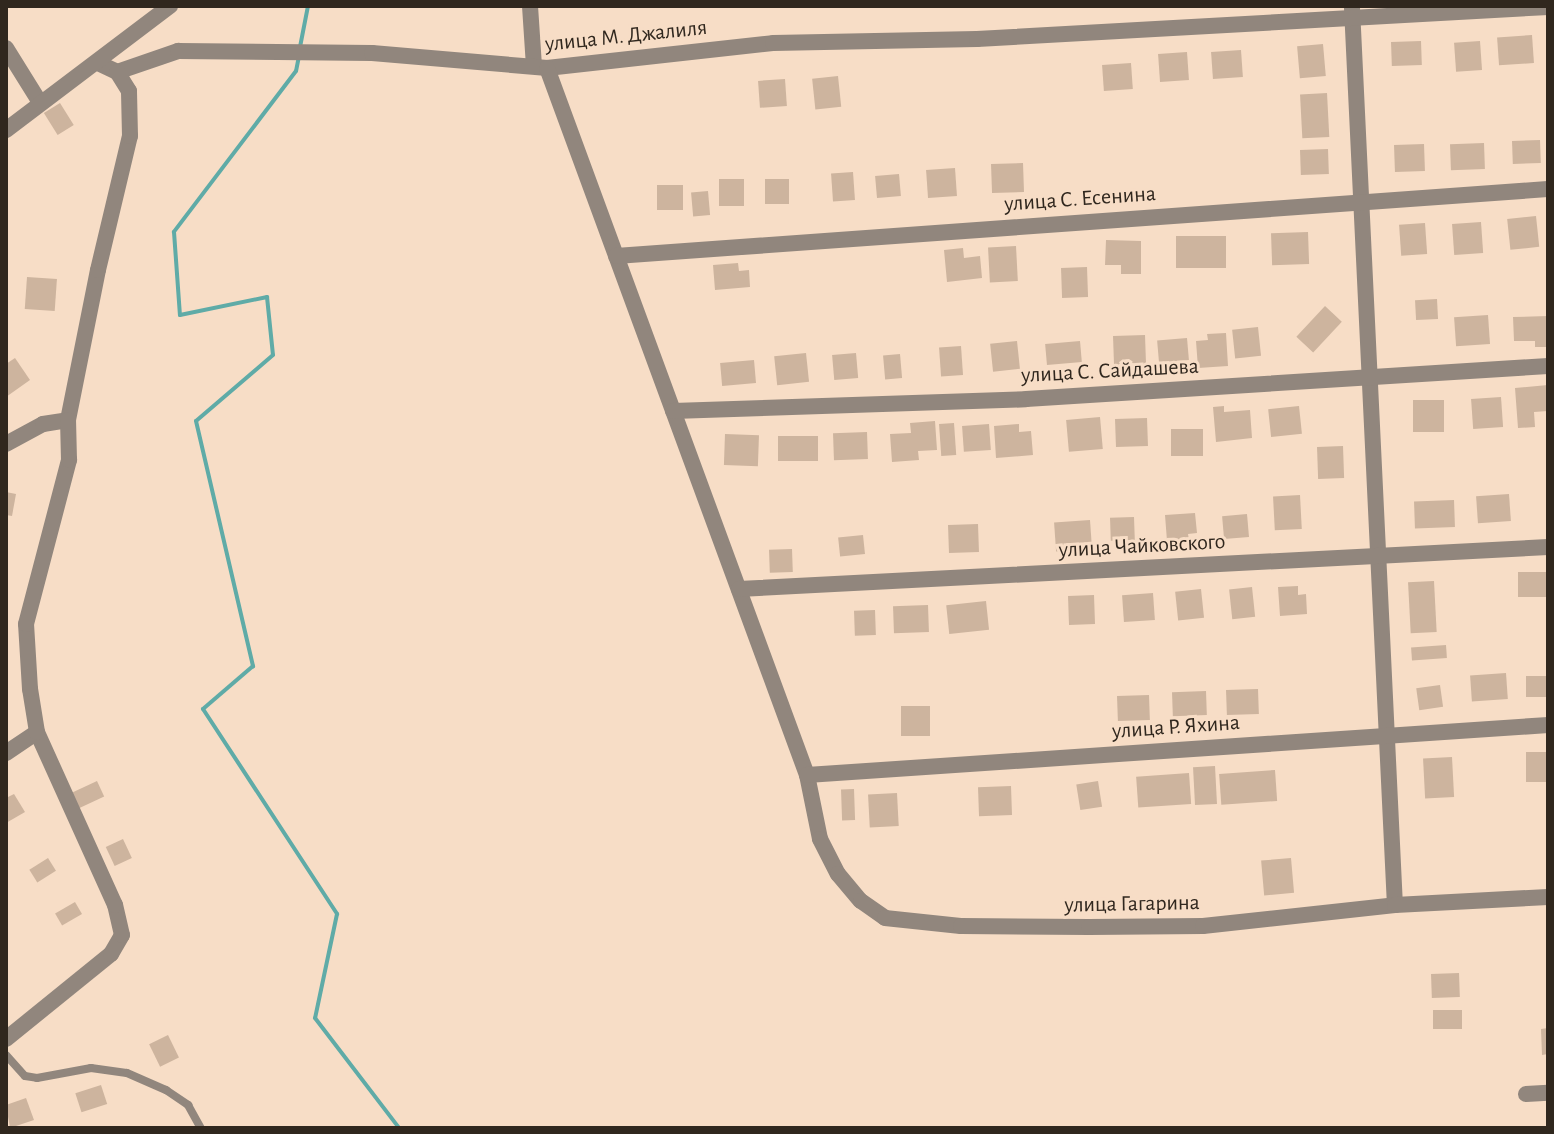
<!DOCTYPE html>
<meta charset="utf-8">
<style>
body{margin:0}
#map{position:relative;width:1554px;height:1134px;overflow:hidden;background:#f7ddc6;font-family:"Alegreya Sans",sans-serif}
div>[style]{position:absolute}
.stream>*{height:4px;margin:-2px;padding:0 2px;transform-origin:2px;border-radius:2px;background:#5faba7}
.building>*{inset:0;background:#cdb49e;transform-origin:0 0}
.lane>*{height:8px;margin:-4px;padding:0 4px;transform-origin:4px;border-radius:4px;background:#91867d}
.street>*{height:16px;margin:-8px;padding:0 8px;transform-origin:8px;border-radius:8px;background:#91867d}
span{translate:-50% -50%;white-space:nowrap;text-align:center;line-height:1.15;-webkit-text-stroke:6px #f7ddc6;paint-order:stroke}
.street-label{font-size:22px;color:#30271e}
.frame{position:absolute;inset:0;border:8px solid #30271e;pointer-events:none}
</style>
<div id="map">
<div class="stream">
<div style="left:300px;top:47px;width:42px;rotate:-79deg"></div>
<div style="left:299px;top:56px;width:15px;rotate:101deg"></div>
<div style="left:296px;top:71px;width:202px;rotate:127.2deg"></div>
<div style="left:174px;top:232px;width:83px;rotate:85.9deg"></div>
<div style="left:180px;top:315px;width:89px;rotate:-11.7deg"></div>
<div style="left:267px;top:297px;width:58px;rotate:84.1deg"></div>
<div style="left:273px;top:355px;width:101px;rotate:139.4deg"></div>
<div style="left:196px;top:421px;width:252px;rotate:76.9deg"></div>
<div style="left:253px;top:666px;width:66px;rotate:139.3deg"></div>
<div style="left:203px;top:709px;width:245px;rotate:56.8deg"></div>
<div style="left:337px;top:914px;width:106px;rotate:101.9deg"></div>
<div style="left:315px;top:1018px;width:138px;rotate:52.6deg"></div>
</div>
<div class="building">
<div style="left:1532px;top:35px;width:28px;height:35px;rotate:86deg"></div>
<div style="left:1421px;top:41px;width:24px;height:30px;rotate:88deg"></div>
<div style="left:1480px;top:41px;width:29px;height:26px;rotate:86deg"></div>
<div style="left:1323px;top:44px;width:32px;height:26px;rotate:85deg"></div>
<div style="left:1241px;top:50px;width:27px;height:30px;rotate:86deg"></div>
<div style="left:1187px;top:52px;width:28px;height:29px;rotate:86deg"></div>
<div style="left:1131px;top:63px;width:26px;height:29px;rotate:86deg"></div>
<div style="left:838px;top:76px;width:31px;height:26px;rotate:84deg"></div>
<div style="left:785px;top:79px;width:27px;height:27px;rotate:86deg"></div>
<div style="left:1327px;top:93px;width:44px;height:27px;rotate:87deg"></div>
<div style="left:60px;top:103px;width:26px;height:19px;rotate:58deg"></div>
<div style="left:1540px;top:140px;width:23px;height:28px;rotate:88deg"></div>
<div style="left:1484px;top:143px;width:26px;height:34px;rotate:88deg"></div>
<div style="left:1424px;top:144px;width:27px;height:30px;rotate:88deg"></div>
<div style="left:1328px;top:149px;width:25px;height:28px;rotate:88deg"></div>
<div style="left:1023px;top:163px;width:29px;height:32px;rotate:88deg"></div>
<div style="left:955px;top:168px;width:28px;height:29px;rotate:86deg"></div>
<div style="left:853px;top:172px;width:28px;height:22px;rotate:86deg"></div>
<div style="left:899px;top:174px;width:22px;height:24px;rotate:85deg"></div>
<div style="left:744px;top:179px;width:27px;height:25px;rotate:90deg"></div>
<div style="left:765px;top:179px;width:24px;height:25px"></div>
<div style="left:683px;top:185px;width:25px;height:26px;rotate:90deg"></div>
<div style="left:708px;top:191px;width:24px;height:17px;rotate:85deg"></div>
<div style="left:1536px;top:216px;width:31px;height:29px;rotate:84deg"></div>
<div style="left:1481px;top:222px;width:31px;height:29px;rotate:86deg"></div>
<div style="left:1425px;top:223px;width:31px;height:26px;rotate:86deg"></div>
<div style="left:1308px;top:232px;width:32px;height:37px;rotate:88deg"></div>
<div style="left:1176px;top:236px;width:50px;height:32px"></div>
<div style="clip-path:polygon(1106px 240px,1141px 241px,1141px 274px,1121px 274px,1121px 265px,1105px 265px)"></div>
<div style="left:1016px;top:246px;width:35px;height:28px;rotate:87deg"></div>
<div style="clip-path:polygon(963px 248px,964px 258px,980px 256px,982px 278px,947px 282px,944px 250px)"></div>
<div style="clip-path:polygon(738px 263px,739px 271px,749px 270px,750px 287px,715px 290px,713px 265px)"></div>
<div style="left:1087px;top:267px;width:30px;height:26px;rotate:88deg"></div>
<div style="left:27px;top:277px;width:30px;height:32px;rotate:4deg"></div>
<div style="left:1437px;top:299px;width:20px;height:22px;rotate:87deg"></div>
<div style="left:1325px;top:306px;width:23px;height:42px;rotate:43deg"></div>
<div style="left:1488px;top:315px;width:29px;height:34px;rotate:86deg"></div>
<div style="clip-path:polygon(1548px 316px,1548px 347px,1535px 347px,1535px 341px,1514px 341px,1513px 317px)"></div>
<div style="left:1258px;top:327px;width:29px;height:26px;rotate:84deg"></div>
<div style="clip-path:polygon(1226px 333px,1228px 366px,1198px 368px,1196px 341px,1208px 340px,1207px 334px)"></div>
<div style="left:1145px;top:335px;width:30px;height:32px;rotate:88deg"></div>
<div style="left:1187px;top:338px;width:22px;height:30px;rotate:85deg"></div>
<div style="left:1017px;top:341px;width:28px;height:27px;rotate:84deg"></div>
<div style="left:1080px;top:341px;width:21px;height:35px;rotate:85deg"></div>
<div style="left:961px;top:346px;width:29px;height:22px;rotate:86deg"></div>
<div style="left:806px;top:353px;width:29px;height:32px;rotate:84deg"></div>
<div style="left:856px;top:353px;width:25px;height:24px;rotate:85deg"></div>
<div style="left:900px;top:354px;width:24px;height:17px;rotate:85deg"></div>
<div style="clip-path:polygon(15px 358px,30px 380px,6px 397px,6px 364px)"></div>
<div style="left:754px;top:360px;width:23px;height:34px;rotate:85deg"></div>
<div style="clip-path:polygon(1548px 385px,1548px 411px,1534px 412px,1535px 427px,1518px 428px,1515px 388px)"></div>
<div style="left:1501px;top:397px;width:30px;height:30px;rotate:86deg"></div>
<div style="left:1413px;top:400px;width:31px;height:32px"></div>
<div style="clip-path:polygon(1224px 406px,1224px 412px,1250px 410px,1252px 438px,1216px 442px,1213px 407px)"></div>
<div style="left:1299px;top:406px;width:28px;height:31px;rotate:84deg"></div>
<div style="left:1100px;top:417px;width:32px;height:34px;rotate:85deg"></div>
<div style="left:1147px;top:418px;width:28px;height:32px;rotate:88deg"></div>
<div style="clip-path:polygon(935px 421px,937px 450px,918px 451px,919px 460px,892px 462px,890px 434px,911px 433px,910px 423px)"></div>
<div style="left:954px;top:423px;width:32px;height:15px;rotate:86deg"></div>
<div style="left:989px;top:424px;width:26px;height:27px;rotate:86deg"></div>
<div style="clip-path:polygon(1019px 424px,1019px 432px,1031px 431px,1033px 455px,996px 458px,994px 426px)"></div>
<div style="left:1171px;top:429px;width:32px;height:27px"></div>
<div style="left:867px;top:432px;width:27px;height:34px;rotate:88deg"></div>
<div style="left:725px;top:434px;width:34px;height:31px;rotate:2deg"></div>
<div style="left:818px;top:436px;width:25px;height:40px;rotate:90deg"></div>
<div style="left:1343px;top:446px;width:32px;height:26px;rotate:88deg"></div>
<div style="clip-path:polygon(6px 492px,16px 494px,12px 516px,6px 515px)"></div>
<div style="left:1509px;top:494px;width:27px;height:33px;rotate:86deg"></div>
<div style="left:1300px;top:495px;width:34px;height:27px;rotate:87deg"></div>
<div style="left:1454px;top:500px;width:27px;height:40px;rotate:88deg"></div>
<div style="clip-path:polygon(1195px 513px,1197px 533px,1188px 534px,1189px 540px,1167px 541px,1165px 515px)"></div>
<div style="left:1247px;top:514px;width:23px;height:25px;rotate:85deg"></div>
<div style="left:1134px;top:517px;width:23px;height:24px;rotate:88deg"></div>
<div style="left:1090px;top:520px;width:29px;height:36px;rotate:86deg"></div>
<div style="left:978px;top:524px;width:28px;height:30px;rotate:88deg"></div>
<div style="left:863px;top:535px;width:19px;height:25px;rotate:84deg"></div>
<div style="left:792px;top:549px;width:23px;height:23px;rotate:88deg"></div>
<div style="left:1548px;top:572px;width:25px;height:30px;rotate:90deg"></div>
<div style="left:1434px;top:581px;width:51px;height:26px;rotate:87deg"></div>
<div style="clip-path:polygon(1298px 586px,1298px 595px,1306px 594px,1307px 614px,1280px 616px,1278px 587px)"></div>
<div style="left:1252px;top:587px;width:30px;height:23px;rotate:84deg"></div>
<div style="left:1201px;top:589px;width:29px;height:26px;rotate:84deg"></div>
<div style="left:1153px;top:593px;width:27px;height:31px;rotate:86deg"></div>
<div style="left:1094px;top:595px;width:29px;height:26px;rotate:88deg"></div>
<div style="left:986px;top:601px;width:29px;height:40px;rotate:84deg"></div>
<div style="left:928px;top:605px;width:27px;height:35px;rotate:88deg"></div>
<div style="left:875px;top:610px;width:25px;height:21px;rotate:88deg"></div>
<div style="left:1446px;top:645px;width:13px;height:35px;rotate:86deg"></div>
<div style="left:1506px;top:673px;width:26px;height:36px;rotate:86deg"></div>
<div style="left:1548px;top:676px;width:21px;height:22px;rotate:90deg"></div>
<div style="left:1440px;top:685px;width:22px;height:24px;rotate:82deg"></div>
<div style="left:1258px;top:689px;width:25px;height:32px;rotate:88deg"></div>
<div style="left:1206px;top:691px;width:24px;height:34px;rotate:88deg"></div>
<div style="left:1149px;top:695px;width:25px;height:32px;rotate:88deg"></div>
<div style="left:901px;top:706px;width:29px;height:30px"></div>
<div style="left:1548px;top:752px;width:30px;height:22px;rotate:90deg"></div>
<div style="left:1452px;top:757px;width:40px;height:29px;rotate:87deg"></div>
<div style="left:1215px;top:766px;width:38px;height:22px;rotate:87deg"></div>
<div style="left:1275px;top:770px;width:31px;height:56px;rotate:86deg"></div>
<div style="left:1189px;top:773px;width:31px;height:53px;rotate:86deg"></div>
<div style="left:97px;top:781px;width:17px;height:29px;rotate:65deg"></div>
<div style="left:1098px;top:781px;width:26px;height:22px;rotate:81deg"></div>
<div style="left:1011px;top:786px;width:29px;height:33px;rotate:88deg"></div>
<div style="left:854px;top:789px;width:31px;height:13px;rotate:88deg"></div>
<div style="left:897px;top:793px;width:33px;height:29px;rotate:87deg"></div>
<div style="clip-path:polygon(14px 794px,25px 812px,6px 823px,6px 798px)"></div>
<div style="left:123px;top:839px;width:21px;height:19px;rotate:65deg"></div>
<div style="left:48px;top:858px;width:15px;height:22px;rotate:58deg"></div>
<div style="left:1291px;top:858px;width:35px;height:30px;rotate:85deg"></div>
<div style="left:75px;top:902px;width:14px;height:23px;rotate:60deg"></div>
<div style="left:1459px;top:973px;width:24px;height:28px;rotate:88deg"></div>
<div style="left:1433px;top:1010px;width:29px;height:19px"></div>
<div style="clip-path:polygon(1548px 1028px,1548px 1054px,1542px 1055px,1541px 1029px)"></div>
<div style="left:168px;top:1035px;width:25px;height:21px;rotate:64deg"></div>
<div style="left:101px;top:1085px;width:20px;height:27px;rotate:72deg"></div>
<div style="clip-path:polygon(26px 1098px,34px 1120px,10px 1128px,6px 1105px)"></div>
</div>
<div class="lane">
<div style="left:6px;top:1055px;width:28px;rotate:48deg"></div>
<div style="left:25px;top:1076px;width:12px;rotate:9deg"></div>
<div style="left:37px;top:1078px;width:55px;rotate:-10.5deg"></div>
<div style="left:91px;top:1068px;width:36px;rotate:8deg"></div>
<div style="left:127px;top:1073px;width:43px;rotate:23.6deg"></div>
<div style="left:166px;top:1090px;width:27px;rotate:34deg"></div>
<div style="left:188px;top:1105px;width:26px;rotate:61deg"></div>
</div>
<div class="street">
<div style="left:530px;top:6px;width:60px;rotate:86.2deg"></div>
<div style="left:1352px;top:8px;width:898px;rotate:87.26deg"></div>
<div style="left:6px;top:48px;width:62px;rotate:58.1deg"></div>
<div style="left:98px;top:63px;width:21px;rotate:25deg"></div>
<div style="left:117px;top:72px;width:65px;rotate:-19deg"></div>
<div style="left:178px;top:51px;width:194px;rotate:0.6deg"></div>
<div style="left:372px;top:53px;width:176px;rotate:4.9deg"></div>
<div style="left:547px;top:68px;width:227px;rotate:-6.3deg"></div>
<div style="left:773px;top:43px;width:204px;rotate:-1.1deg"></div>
<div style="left:977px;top:39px;width:572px;rotate:-3.21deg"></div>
<div style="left:547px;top:68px;width:753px;rotate:69.81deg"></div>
<div style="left:807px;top:775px;width:65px;rotate:78.5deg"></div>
<div style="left:820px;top:839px;width:39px;rotate:63deg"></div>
<div style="left:838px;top:874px;width:35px;rotate:50deg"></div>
<div style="left:861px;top:901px;width:29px;rotate:35deg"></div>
<div style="left:885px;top:918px;width:76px;rotate:6deg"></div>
<div style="left:961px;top:926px;width:128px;rotate:0.4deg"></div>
<div style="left:1089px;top:927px;width:114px;rotate:-0.5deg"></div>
<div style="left:1203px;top:926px;width:193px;rotate:-6.2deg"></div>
<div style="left:1395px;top:905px;width:153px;rotate:-3deg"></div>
<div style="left:6px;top:130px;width:206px;rotate:-37.1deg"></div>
<div style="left:616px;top:256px;width:934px;rotate:-4.11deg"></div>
<div style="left:673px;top:411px;width:353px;rotate:-1.9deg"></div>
<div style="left:1026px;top:399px;width:523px;rotate:-3.62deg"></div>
<div style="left:6px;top:444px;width:42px;rotate:-28.4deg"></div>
<div style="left:43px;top:424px;width:25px;rotate:-9deg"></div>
<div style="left:68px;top:420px;width:153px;rotate:-78.7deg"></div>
<div style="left:98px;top:270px;width:138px;rotate:-76.6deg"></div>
<div style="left:130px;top:136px;width:45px;rotate:-91.3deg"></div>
<div style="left:129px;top:91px;width:22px;rotate:-122deg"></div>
<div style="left:739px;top:589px;width:810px;rotate:-2.97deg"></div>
<div style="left:6px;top:753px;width:37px;rotate:-34deg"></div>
<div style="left:807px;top:775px;width:743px;rotate:-3.86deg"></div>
<div style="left:6px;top:1039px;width:135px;rotate:-39deg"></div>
<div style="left:111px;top:954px;width:22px;rotate:-60deg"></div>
<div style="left:122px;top:935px;width:31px;rotate:-103deg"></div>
<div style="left:115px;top:905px;width:190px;rotate:-114.3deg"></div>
<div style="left:37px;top:732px;width:44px;rotate:-99.2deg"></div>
<div style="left:30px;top:689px;width:65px;rotate:-93.5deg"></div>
<div style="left:26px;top:624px;width:170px;rotate:-75.3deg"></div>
<div style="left:69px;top:460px;width:40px;rotate:-91.4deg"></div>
<div style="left:1526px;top:1094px;width:22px;rotate:-3deg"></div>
</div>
<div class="street-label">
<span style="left:626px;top:36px;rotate:-6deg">улица М. Джалиля</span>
<span style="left:1080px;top:199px;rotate:-4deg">улица С. Есенина</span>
<span style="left:1110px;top:371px;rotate:-3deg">улица С. Сайдашева</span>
<span style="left:1142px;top:546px;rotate:-3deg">улица Чайковского</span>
<span style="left:1176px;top:727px;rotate:-4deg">улица Р. Яхина</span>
<span style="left:1132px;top:904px;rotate:-1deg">улица Гагарина</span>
</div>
<div class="frame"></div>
</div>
